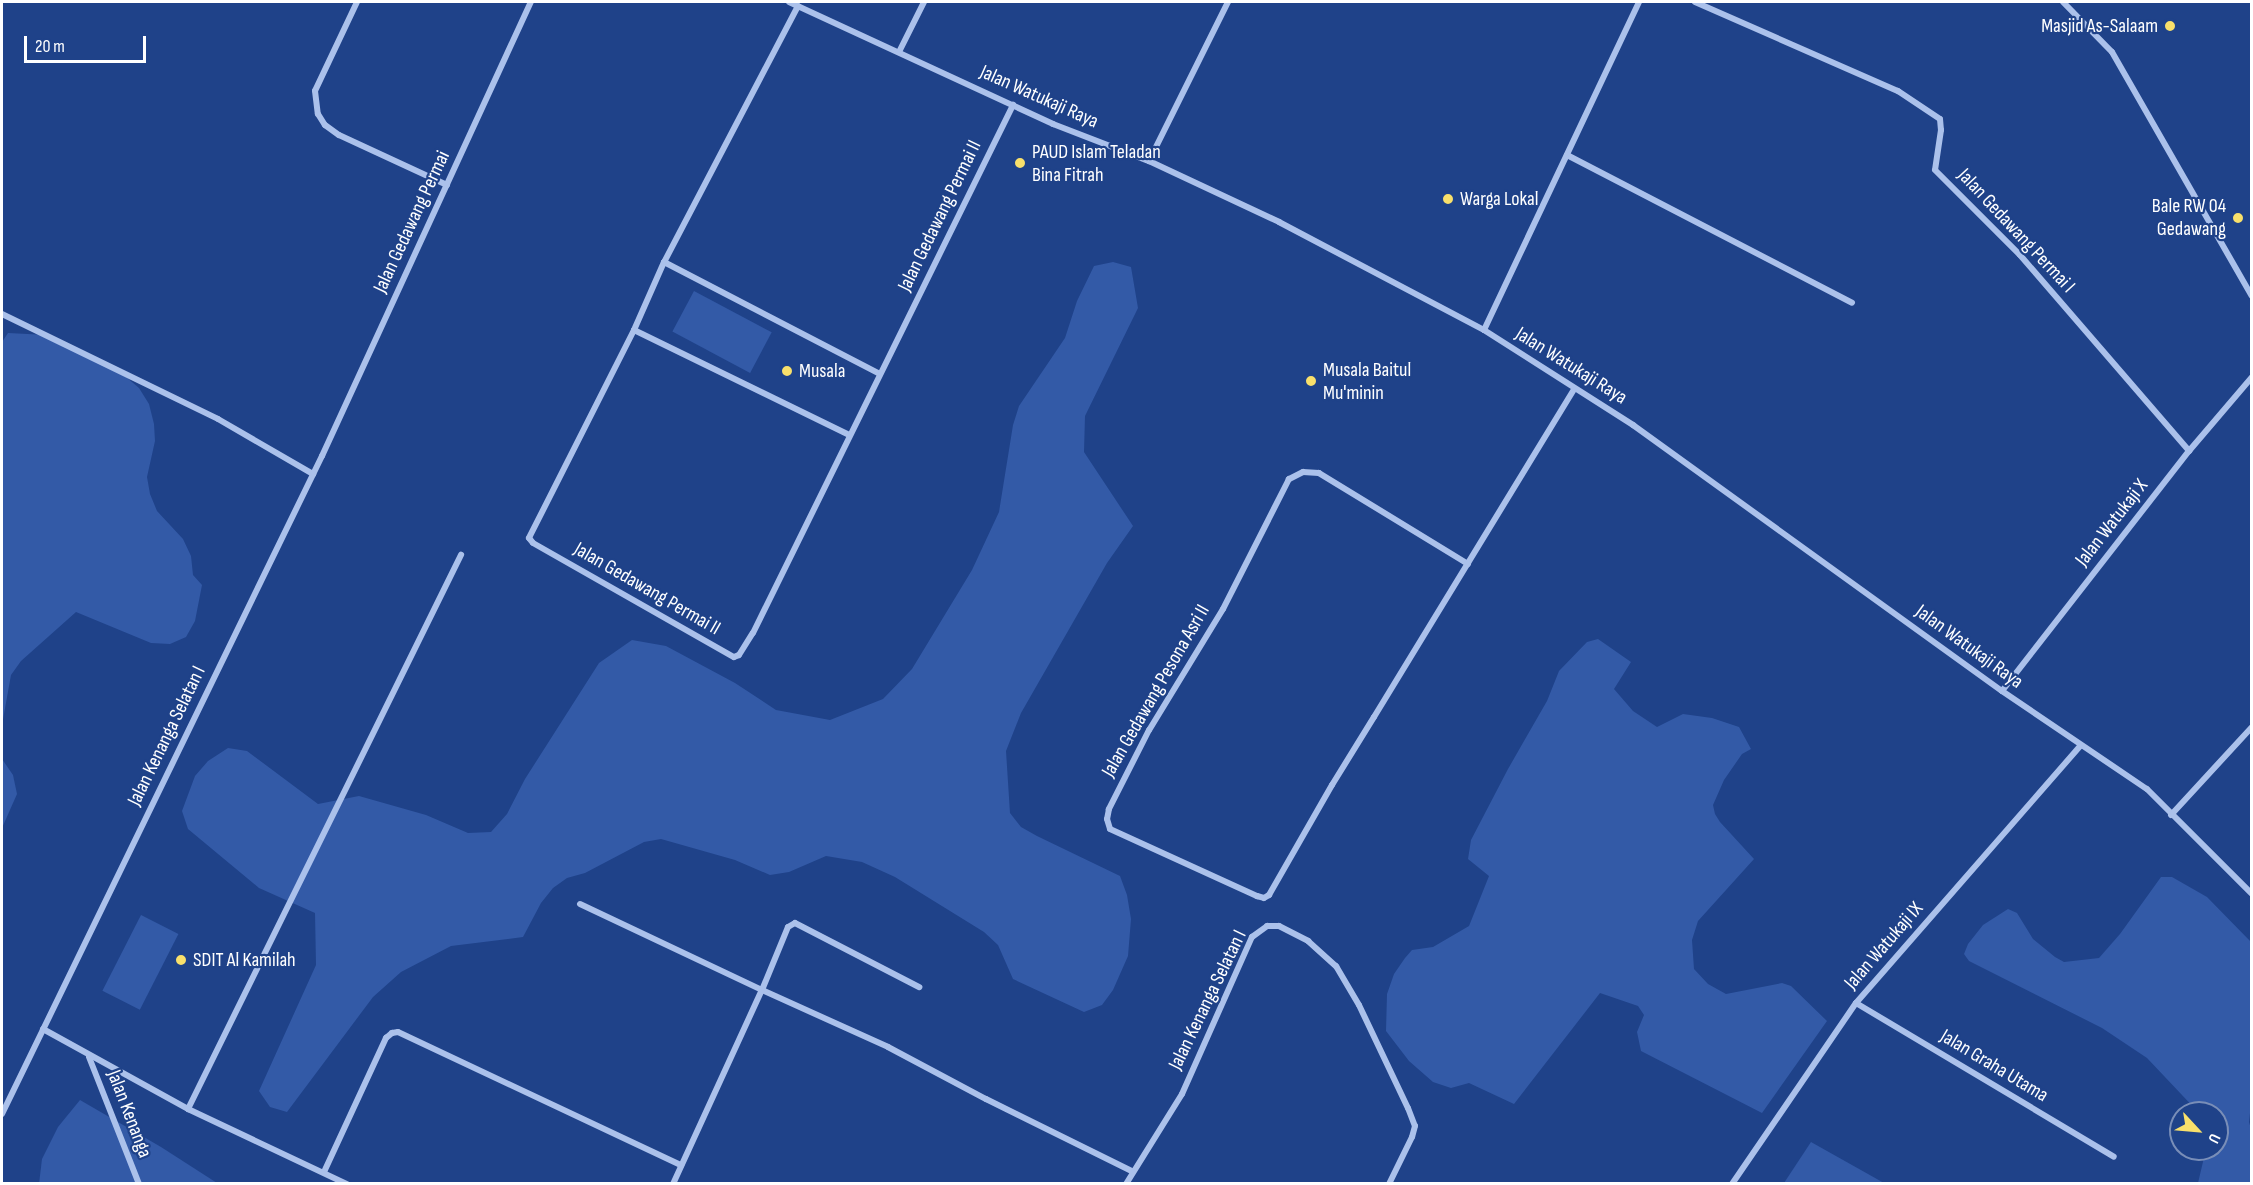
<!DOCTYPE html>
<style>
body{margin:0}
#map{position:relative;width:2253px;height:1185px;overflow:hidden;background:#1f4289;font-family:"Sofia Sans Condensed",sans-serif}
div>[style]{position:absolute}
.green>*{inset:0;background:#335aa7;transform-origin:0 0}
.street>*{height:6px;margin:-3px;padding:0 3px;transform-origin:3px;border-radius:3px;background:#abc1eb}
.dots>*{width:16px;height:16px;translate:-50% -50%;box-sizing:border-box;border:3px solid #1f4289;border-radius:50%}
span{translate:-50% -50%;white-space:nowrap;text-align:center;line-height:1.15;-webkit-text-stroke:4.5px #1f4289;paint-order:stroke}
.poi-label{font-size:20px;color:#fff}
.right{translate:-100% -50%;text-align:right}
.left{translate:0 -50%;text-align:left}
.street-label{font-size:20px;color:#fff}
.frame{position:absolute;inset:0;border:3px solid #fff;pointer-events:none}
.north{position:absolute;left:2169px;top:1101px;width:60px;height:60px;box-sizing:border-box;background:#1f4289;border:2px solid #798eb8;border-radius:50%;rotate:116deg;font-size:16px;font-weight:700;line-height:24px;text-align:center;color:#fff}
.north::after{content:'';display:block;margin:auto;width:21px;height:27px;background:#f9e06b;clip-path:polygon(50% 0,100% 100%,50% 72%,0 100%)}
.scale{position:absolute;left:24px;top:36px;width:122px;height:27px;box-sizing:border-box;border:3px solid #fff;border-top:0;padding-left:8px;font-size:18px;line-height:21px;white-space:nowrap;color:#fff;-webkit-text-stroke:4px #1f4289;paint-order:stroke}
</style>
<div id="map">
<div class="green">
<div style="clip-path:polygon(1113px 262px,1131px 267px,1138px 308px,1085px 416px,1084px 452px,1133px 526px,1107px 563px,1021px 713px,1006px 751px,1010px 813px,1021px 827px,1037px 836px,1120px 876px,1127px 895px,1131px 919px,1128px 956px,1113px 990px,1102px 1005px,1084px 1012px,1013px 979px,998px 945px,984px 932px,895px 877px,862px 862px,826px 856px,789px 872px,770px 875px,735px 860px,661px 839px,644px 842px,585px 873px,567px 878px,553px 888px,541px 903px,523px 937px,451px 946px,401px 972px,373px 997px,287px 1112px,270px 1107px,259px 1091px,316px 965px,315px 913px,259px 888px,188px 829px,182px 811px,195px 776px,208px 761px,228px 748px,247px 751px,318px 804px,359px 796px,426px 815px,468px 833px,491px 832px,507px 814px,525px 779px,599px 663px,632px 640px,666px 646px,735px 683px,776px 710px,830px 720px,883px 699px,912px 669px,972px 570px,999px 512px,1013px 425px,1019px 406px,1065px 338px,1077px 301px,1094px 266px)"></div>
<div style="left:694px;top:291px;width:88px;height:46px;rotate:28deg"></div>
<div style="clip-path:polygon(8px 333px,47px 335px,125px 376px,139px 388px,149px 404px,154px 424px,155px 441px,147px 477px,150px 494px,157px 511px,183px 539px,191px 556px,193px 575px,202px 585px,195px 621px,186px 637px,170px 644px,151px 643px,76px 612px,21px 661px,11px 675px,2px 725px,2px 342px)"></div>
<div style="clip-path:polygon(1598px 639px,1631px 662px,1614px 689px,1633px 711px,1657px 727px,1683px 714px,1712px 718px,1739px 727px,1751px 749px,1742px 754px,1724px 780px,1713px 805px,1715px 814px,1720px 822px,1754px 859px,1698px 921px,1692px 940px,1694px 969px,1708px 984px,1726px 994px,1782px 983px,1791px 986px,1827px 1021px,1762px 1113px,1641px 1051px,1637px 1032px,1644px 1015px,1638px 1006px,1600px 993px,1514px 1104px,1469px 1083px,1451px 1088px,1433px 1082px,1409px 1061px,1386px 1031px,1387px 994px,1394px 974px,1405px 958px,1412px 950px,1433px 947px,1469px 926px,1489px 876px,1468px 859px,1471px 840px,1508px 769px,1547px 701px,1559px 671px,1587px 642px)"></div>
<div style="clip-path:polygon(2px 759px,13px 775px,17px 794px,2px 828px)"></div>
<div style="clip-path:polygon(2161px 877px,2172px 877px,2207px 897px,2251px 942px,2252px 1095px,2249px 1122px,2251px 1129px,2251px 1183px,2198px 1183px,2206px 1149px,2217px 1149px,2217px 1113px,2199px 1113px,2147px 1058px,2102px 1028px,1969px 961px,1964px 954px,1968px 944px,1983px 925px,2008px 909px,2017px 913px,2033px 939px,2055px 957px,2064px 962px,2099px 958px,2120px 934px)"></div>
<div style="left:141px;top:915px;width:42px;height:85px;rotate:27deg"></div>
<div style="clip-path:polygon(80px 1100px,161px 1147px,217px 1183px,39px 1184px,42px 1159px,58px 1127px)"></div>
<div style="clip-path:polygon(1811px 1142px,1884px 1183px,1784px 1183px)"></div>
</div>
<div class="street">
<div style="left:357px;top:2px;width:98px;rotate:115.3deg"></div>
<div style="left:315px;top:91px;width:23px;rotate:83deg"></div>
<div style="left:318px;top:114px;width:13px;rotate:58deg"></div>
<div style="left:325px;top:125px;width:17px;rotate:36deg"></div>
<div style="left:339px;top:135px;width:119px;rotate:24.8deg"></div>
<div style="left:789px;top:2px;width:291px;rotate:24.8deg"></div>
<div style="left:1053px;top:124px;width:103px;rotate:21.1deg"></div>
<div style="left:1149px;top:161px;width:144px;rotate:25.1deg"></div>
<div style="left:1279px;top:222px;width:232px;rotate:27.8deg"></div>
<div style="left:1484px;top:330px;width:177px;rotate:32.5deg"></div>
<div style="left:1633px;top:425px;width:455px;rotate:35.8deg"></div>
<div style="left:2002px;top:691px;width:175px;rotate:34.1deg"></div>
<div style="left:2147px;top:789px;width:148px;rotate:45deg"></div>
<div style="left:1695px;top:2px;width:222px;rotate:23.7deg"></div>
<div style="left:1898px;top:91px;width:50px;rotate:33.7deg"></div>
<div style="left:1940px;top:119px;width:11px;rotate:85deg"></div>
<div style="left:1941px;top:130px;width:40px;rotate:98.5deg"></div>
<div style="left:1935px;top:170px;width:120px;rotate:45deg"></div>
<div style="left:2020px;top:255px;width:259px;rotate:49.2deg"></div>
<div style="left:2063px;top:2px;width:70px;rotate:45.6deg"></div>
<div style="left:2112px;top:52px;width:281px;rotate:60.2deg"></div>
<div style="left:798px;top:6px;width:289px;rotate:117.6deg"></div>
<div style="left:664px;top:262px;width:243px;rotate:27.4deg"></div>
<div style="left:899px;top:52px;width:56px;rotate:-63.4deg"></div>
<div style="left:1567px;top:155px;width:321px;rotate:27.4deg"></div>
<div style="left:1149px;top:161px;width:178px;rotate:-63.6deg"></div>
<div style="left:664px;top:262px;width:74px;rotate:113.8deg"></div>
<div style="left:634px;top:330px;width:233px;rotate:116.8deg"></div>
<div style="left:529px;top:538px;width:6px;rotate:51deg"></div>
<div style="left:533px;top:543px;width:231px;rotate:29.6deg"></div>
<div style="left:734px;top:657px;width:5px;rotate:-22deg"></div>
<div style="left:739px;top:655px;width:26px;rotate:-58deg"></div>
<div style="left:753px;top:633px;width:589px;rotate:-63.78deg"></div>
<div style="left:2px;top:314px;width:240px;rotate:25.9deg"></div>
<div style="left:218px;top:419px;width:110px;rotate:30.1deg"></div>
<div style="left:634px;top:330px;width:239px;rotate:26deg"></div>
<div style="left:1484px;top:330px;width:363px;rotate:-64.7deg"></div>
<div style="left:1468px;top:564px;width:175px;rotate:-148.6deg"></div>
<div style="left:1319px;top:473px;width:16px;rotate:-176deg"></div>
<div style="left:1303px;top:472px;width:16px;rotate:153deg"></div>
<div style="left:1289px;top:479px;width:146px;rotate:116.9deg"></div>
<div style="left:1223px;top:609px;width:142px;rotate:121.4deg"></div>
<div style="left:1149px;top:730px;width:89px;rotate:116.9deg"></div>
<div style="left:1109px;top:809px;width:10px;rotate:101deg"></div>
<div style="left:1107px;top:819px;width:10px;rotate:73deg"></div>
<div style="left:1110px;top:829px;width:162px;rotate:24.5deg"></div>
<div style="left:1257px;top:896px;width:7px;rotate:16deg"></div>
<div style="left:1264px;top:898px;width:6px;rotate:-31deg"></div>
<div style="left:1269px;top:895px;width:127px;rotate:-60.2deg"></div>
<div style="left:1332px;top:785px;width:80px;rotate:-58.3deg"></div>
<div style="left:1374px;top:717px;width:384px;rotate:-58.6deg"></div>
<div style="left:2002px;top:691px;width:304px;rotate:-52.1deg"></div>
<div style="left:2189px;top:451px;width:97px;rotate:-49.6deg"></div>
<div style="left:2171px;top:815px;width:120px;rotate:-47.4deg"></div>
<div style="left:580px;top:904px;width:201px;rotate:25.3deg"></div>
<div style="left:762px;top:990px;width:68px;rotate:-67.6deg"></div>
<div style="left:788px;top:927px;width:8px;rotate:-30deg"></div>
<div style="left:795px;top:923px;width:140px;rotate:27.3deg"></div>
<div style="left:1856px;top:1003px;width:300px;rotate:30.8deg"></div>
<div style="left:43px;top:1029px;width:166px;rotate:28.9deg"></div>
<div style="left:188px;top:1109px;width:176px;rotate:25.3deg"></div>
<div style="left:89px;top:1057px;width:136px;rotate:68.5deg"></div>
<div style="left:188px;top:1109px;width:618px;rotate:-63.77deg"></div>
<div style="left:2px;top:1114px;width:732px;rotate:-64.07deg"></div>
<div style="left:322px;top:456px;width:500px;rotate:-65.3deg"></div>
<div style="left:324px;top:1172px;width:148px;rotate:-65.2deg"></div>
<div style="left:386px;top:1038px;width:8px;rotate:-40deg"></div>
<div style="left:392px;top:1033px;width:6px;rotate:-9deg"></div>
<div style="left:398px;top:1032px;width:313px;rotate:25.2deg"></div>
<div style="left:673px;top:1184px;width:213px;rotate:-65.4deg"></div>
<div style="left:762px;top:990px;width:138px;rotate:24.3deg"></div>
<div style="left:888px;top:1047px;width:111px;rotate:28deg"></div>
<div style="left:986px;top:1099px;width:163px;rotate:26.3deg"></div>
<div style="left:1126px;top:1184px;width:106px;rotate:-58.1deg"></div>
<div style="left:1182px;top:1094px;width:172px;rotate:-66deg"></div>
<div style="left:1252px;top:937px;width:19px;rotate:-36deg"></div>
<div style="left:1267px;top:926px;width:12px"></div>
<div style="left:1279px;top:926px;width:33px;rotate:27deg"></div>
<div style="left:1308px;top:941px;width:38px;rotate:42deg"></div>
<div style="left:1336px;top:966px;width:45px;rotate:59.5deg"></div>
<div style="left:1359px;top:1005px;width:114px;rotate:64.6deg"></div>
<div style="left:1408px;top:1108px;width:19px;rotate:69deg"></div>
<div style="left:1415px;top:1126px;width:11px;rotate:105deg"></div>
<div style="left:1412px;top:1137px;width:52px;rotate:116.1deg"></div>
<div style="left:1732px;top:1184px;width:219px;rotate:-55.6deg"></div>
<div style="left:1856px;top:1003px;width:342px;rotate:-48.9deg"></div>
</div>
<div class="dots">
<div style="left:2170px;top:26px;background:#f9e06b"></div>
<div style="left:1020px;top:163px;background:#f9e06b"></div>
<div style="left:1448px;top:199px;background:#f9e06b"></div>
<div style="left:2238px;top:218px;background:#f9e06b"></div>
<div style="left:787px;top:371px;background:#f9e06b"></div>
<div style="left:1311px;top:381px;background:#f9e06b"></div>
<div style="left:181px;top:960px;background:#f9e06b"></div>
</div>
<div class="poi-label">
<span class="right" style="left:2158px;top:26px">Masjid As-Salaam</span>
<span class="left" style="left:1032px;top:164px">PAUD Islam Teladan<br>Bina Fitrah</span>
<span class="left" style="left:1460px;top:199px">Warga Lokal</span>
<span class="right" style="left:2226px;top:218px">Bale RW 04<br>Gedawang</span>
<span class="left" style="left:1323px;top:382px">Musala Baitul<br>Mu'minin</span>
<span class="left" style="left:799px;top:371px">Musala</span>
<span class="left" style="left:193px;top:960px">SDIT Al Kamilah</span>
</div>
<div class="street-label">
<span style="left:1039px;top:97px;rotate:24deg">Jalan Watukaji Raya</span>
<span style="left:940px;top:216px;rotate:-64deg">Jalan Gedawang Permai II</span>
<span style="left:412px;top:222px;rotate:-65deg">Jalan Gedawang Permai</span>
<span style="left:2016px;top:231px;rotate:47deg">Jalan Gedawang Permai I</span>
<span style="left:1571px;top:366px;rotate:32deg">Jalan Watukaji Raya</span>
<span style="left:2112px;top:523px;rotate:-52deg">Jalan Watukaji X</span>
<span style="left:647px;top:589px;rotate:30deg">Jalan Gedawang Permai II</span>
<span style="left:1969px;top:647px;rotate:36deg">Jalan Watukaji Raya</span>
<span style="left:1156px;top:691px;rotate:-60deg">Jalan Gedawang Pesona Asri II</span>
<span style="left:167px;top:736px;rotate:-64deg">Jalan Kenanga Selatan I</span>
<span style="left:1884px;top:946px;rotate:-49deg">Jalan Watukaji IX</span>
<span style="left:1208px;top:1000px;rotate:-64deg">Jalan Kenanga Selatan I</span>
<span style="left:1994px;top:1066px;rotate:31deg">Jalan Graha Utama</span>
<span style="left:129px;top:1114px;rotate:69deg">Jalan Kenanga</span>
</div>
<div class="frame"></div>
<div class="north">U</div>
<div class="scale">20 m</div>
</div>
